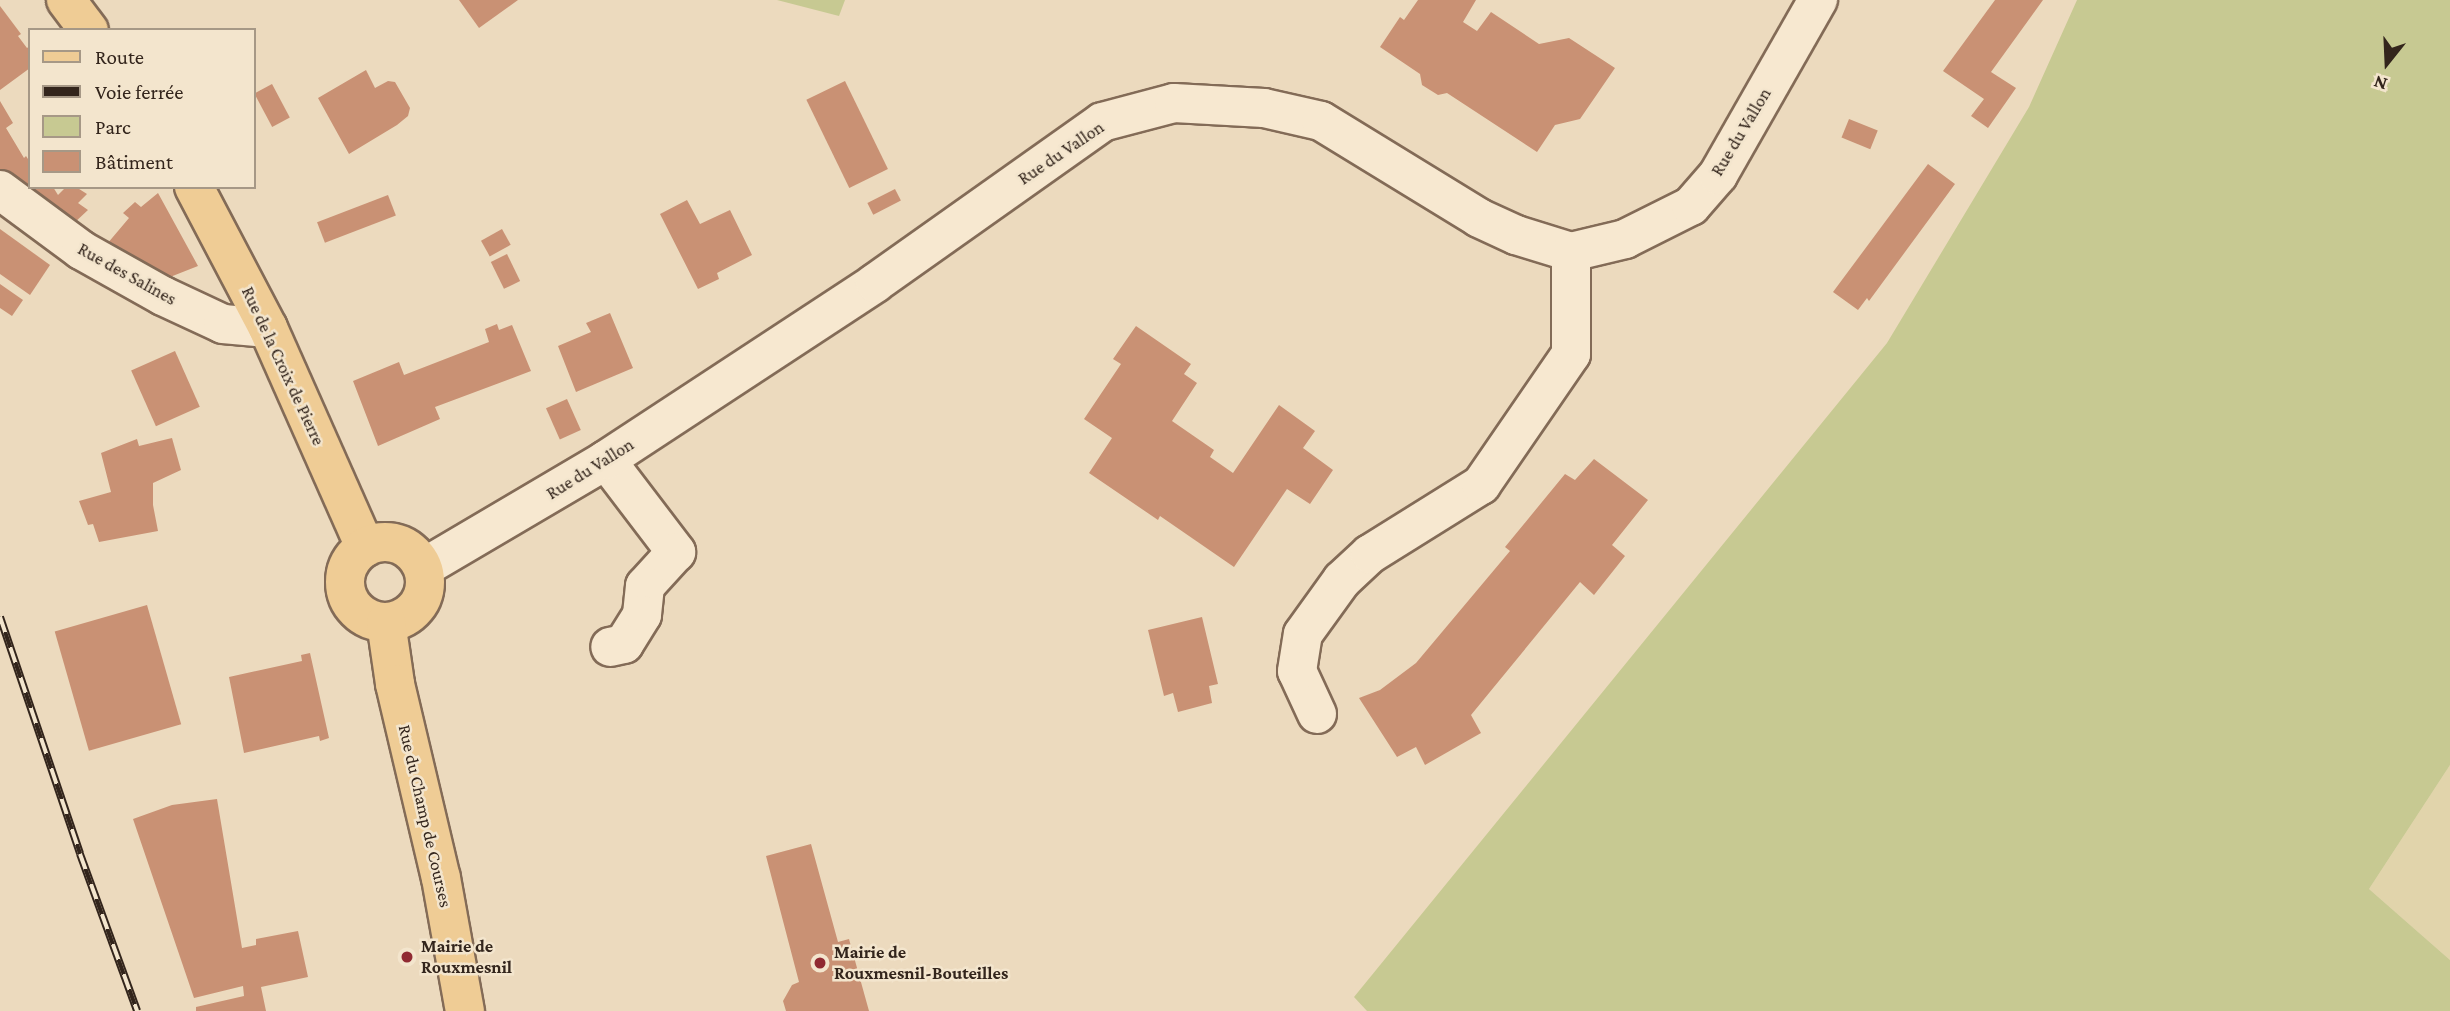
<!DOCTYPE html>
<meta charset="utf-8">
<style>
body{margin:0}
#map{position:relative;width:2450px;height:1011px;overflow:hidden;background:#ecdabe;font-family:"Crimson Pro",serif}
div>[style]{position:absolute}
.farmland>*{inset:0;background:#e1d4ab}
.green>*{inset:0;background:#c7c992}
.building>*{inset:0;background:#c99174;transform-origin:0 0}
.roads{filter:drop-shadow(2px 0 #836b57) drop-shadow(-2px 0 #836b57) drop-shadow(0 2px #836b57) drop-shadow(0 -2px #836b57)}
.minor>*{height:38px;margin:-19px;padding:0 19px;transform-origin:19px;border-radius:19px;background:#f7e8d0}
.major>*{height:38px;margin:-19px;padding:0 19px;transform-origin:19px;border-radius:19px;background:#efcc95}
.major>.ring{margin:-19px;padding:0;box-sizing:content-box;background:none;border:38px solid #efcc95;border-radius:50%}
.rail>*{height:8px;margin-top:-4px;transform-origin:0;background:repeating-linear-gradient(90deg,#f3e5cd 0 16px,#33251c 0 32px);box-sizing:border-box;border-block:2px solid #33251c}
.dots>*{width:19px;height:19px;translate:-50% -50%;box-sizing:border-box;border:4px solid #f3e5cd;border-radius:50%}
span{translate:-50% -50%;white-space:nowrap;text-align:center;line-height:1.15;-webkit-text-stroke:5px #f3e5cd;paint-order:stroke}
.street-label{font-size:18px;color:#33251c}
.poi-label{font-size:18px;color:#33251c;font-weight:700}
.left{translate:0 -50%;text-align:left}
.legend{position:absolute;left:28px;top:28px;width:228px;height:161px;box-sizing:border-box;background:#f3e5cd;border:2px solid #a69886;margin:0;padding:9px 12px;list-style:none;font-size:21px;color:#33251c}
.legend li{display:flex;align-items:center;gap:14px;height:35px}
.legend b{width:35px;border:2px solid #a69886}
.north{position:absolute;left:2352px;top:28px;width:70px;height:70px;-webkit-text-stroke:5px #f3e5cd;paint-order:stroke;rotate:198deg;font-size:19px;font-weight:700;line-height:28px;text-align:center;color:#33251c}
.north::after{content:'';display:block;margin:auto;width:24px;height:32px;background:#33251c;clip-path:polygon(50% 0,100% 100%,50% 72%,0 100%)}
</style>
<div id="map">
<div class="farmland">
<div style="clip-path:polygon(2450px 765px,2450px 960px,2369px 889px)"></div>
</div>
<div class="green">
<div style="clip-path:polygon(777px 0,845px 0,839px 16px)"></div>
<div style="clip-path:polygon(2077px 0,2450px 0,2450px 765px,2369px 889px,2450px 960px,2450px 1011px,1367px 1011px,1354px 997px,1887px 343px,2029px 107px)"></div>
</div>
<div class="building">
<div style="clip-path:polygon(459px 0,518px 0,479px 28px)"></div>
<div style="clip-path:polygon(1418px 0,1476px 0,1463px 22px,1477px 31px,1491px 12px,1539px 44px,1569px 38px,1615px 68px,1580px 119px,1555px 125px,1537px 152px,1447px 93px,1438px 95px,1422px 85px,1420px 74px,1380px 47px,1400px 17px,1404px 20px)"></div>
<div style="clip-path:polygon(1995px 0,2043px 0,1991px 72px,2016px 88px,1988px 128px,1971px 116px,1984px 99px,1943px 71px)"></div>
<div style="clip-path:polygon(0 6px,21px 34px,18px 36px,27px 48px,30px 46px,30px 68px,0 90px)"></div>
<div style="clip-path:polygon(366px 70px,375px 88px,388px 81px,395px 82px,410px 108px,408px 116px,397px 125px,349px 154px,318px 98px)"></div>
<div style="left:845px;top:81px;width:98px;height:43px;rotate:64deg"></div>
<div style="left:272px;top:84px;width:38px;height:20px;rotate:62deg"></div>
<div style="clip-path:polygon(0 101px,13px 123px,6px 128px,24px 158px,26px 156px,30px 162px,30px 187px,53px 187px,58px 195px,66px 187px,76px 187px,87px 194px,78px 203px,88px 210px,73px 224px,0 177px)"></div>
<div style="left:1849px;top:119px;width:31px;height:20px;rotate:22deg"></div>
<div style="clip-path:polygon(1928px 164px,1955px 184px,1869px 301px,1867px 298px,1858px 310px,1833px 292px)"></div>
<div style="left:895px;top:189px;width:13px;height:31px;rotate:63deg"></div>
<div style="clip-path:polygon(158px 193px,198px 266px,165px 279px,107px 244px,129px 218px,123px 213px,135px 202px,141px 207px)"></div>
<div style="left:388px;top:195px;width:22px;height:76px;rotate:69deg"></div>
<div style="clip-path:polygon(687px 200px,700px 224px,730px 210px,752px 255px,717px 273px,719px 279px,698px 289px,660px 214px)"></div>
<div style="clip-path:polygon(0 229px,50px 265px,30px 295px,0 274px)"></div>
<div style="left:502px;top:229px;width:18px;height:24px;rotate:61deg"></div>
<div style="left:507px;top:254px;width:30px;height:18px;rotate:64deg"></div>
<div style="clip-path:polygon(0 284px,23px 300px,12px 316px,0 308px)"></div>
<div style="clip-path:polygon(610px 313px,633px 368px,576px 392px,558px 346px,591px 332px,586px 323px)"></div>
<div style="clip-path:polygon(497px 324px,499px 330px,512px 325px,531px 371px,435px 407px,440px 419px,378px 446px,353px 381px,399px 362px,404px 375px,489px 342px,485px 329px)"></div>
<div style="clip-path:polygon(1136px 326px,1191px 364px,1184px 374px,1197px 383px,1172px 421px,1214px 450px,1210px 457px,1233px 473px,1279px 405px,1315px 431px,1303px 448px,1333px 470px,1310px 504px,1287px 489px,1234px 567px,1160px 516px,1158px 520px,1089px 473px,1112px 438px,1084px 419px,1121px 364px,1113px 359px)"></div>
<div style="left:175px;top:351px;width:61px;height:48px;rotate:66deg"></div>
<div style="left:567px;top:399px;width:34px;height:23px;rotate:66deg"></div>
<div style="clip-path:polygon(172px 438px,181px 470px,153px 483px,153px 505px,158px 531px,99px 542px,93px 524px,88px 525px,79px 501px,111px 492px,101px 453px,137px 439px,139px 446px)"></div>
<div style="clip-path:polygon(1594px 459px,1648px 500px,1612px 545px,1625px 556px,1594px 595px,1580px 582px,1471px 715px,1481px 733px,1425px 765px,1416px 747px,1397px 757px,1359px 698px,1380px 690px,1416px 663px,1510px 551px,1505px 547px,1565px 474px,1575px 480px)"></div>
<div style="left:147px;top:605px;width:124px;height:96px;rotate:74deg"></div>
<div style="clip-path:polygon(1202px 617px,1218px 684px,1209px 686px,1212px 703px,1178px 712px,1173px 693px,1164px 696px,1148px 630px)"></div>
<div style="clip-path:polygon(310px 653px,329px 738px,320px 741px,319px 736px,244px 753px,229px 677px,302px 661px,301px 655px)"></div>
<div style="clip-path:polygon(217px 799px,242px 948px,256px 945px,256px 939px,298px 931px,308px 977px,261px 987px,266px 1011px,196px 1011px,196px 1007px,244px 996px,243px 986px,194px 998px,133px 819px,172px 805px)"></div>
<div style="clip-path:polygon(811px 844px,838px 942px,849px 939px,869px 1011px,786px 1011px,783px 1001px,792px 985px,799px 982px,766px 856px)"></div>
</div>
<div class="roads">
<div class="minor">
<div style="left:0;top:190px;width:101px;rotate:36.5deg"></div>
<div style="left:81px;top:250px;width:94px;rotate:29.3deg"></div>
<div style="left:163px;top:296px;width:66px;rotate:25deg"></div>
<div style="left:223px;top:324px;width:45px;rotate:5.1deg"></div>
<div style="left:606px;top:460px;width:116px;rotate:52.7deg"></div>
<div style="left:676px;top:552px;width:46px;rotate:132.4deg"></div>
<div style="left:645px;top:586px;width:29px;rotate:96deg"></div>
<div style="left:642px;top:615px;width:34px;rotate:122deg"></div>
<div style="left:624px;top:644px;width:14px;rotate:168deg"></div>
<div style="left:423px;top:568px;width:212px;rotate:-30.5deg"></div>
<div style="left:606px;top:460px;width:322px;rotate:-33.3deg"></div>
<div style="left:875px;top:283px;width:278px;rotate:-35.3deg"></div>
<div style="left:1102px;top:122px;width:74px;rotate:-14.8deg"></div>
<div style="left:1174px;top:103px;width:90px;rotate:3.2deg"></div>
<div style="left:1264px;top:108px;width:58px;rotate:12.8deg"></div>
<div style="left:1321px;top:121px;width:185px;rotate:31.5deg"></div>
<div style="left:1479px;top:218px;width:41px;rotate:24.7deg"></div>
<div style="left:1516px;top:235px;width:58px;rotate:17.2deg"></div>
<div style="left:1571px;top:252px;width:56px;rotate:-13.5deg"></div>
<div style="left:1625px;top:239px;width:74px;rotate:-26.6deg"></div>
<div style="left:1691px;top:206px;width:41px;rotate:-48.9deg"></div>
<div style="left:1718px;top:175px;width:202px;rotate:-60.3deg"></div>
<div style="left:1317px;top:714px;width:47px;rotate:-114.9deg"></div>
<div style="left:1297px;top:671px;width:37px;rotate:-81deg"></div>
<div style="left:1303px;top:634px;width:67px;rotate:-54.2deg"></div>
<div style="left:1342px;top:580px;width:38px;rotate:-43deg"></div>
<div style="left:1370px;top:554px;width:131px;rotate:-31.9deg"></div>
<div style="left:1481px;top:485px;width:159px;rotate:-55.5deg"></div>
<div style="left:1571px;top:354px;width:102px;rotate:-90deg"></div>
</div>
<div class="major">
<div style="left:66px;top:0;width:38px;rotate:53deg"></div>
<div style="left:194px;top:187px;width:159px;rotate:62.3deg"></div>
<div style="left:268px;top:328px;width:240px;rotate:66.1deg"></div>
<div class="ring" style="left:345px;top:542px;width:42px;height:42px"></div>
<div style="left:386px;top:622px;width:63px;rotate:81.7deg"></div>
<div style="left:395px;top:684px;width:199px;rotate:76.7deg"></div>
<div style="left:441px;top:878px;width:135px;rotate:79.8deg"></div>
</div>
</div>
<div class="rail">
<div style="left:0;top:617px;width:250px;rotate:71.3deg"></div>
<div style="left:80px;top:854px;width:167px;rotate:70deg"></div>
</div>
<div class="dots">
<div style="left:407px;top:957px;background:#902a32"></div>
<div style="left:820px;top:963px;background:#902a32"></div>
</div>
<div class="street-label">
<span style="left:1741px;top:132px;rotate:-59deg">Rue du Vallon</span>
<span style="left:1061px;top:153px;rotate:-34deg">Rue du Vallon</span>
<span style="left:127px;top:274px;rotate:29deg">Rue des Salines</span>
<span style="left:283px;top:366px;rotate:65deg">Rue de la Croix de Pierre</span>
<span style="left:590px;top:469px;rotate:-32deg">Rue du Vallon</span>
<span style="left:425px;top:816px;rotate:77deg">Rue du Champ de Courses</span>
</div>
<div class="poi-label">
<span class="left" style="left:421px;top:957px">Mairie de<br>Rouxmesnil</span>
<span class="left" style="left:834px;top:963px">Mairie de<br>Rouxmesnil-Bouteilles</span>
</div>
<ul class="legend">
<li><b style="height:9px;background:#efcc95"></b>Route</li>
<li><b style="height:9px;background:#33251c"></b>Voie ferrée</li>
<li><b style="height:19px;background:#c7c992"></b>Parc</li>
<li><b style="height:19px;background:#c99174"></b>Bâtiment</li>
</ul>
<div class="north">N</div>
</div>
